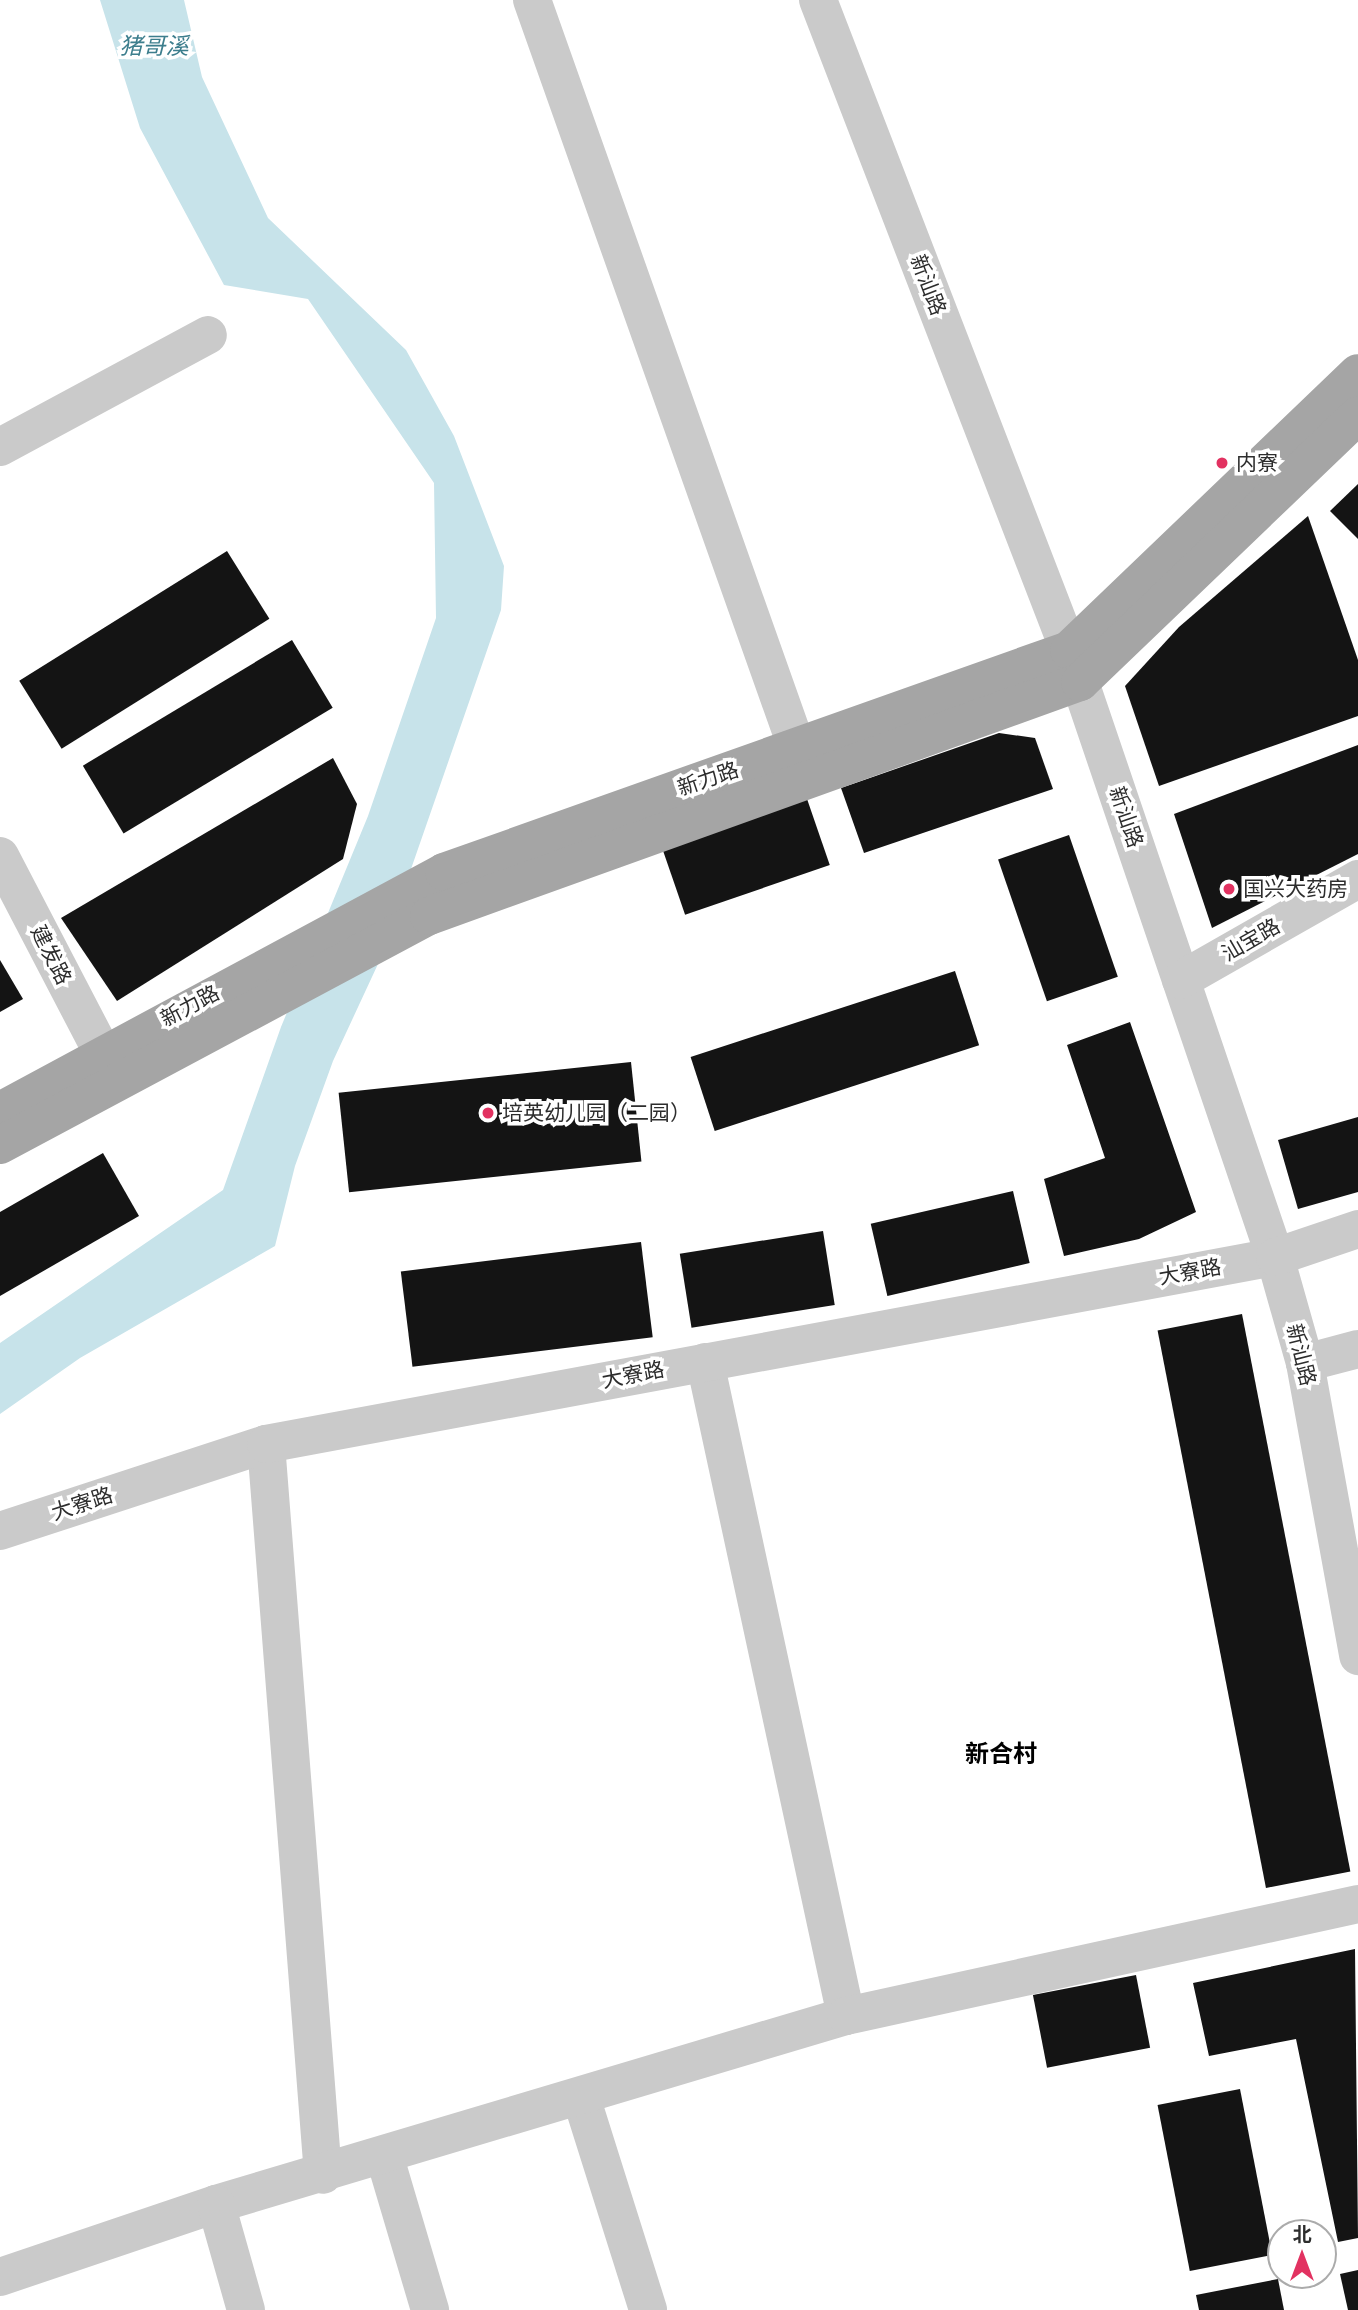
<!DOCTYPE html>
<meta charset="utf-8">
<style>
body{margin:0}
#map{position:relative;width:1358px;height:2310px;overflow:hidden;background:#fff;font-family:Poppins,"Noto Sans SC",sans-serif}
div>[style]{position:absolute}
.water>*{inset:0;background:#c7e3ea}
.building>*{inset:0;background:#141414;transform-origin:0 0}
.minor>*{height:38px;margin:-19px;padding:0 19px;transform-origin:19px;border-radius:19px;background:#cacaca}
.major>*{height:38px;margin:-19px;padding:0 19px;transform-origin:19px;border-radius:19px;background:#a5a5a5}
.dots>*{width:19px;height:19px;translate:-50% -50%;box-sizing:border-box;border:4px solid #fff;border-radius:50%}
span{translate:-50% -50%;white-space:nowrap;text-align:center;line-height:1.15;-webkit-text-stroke:7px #fff;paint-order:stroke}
.street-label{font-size:21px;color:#2d2d2d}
.poi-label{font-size:21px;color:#2d2d2d}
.left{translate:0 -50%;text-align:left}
.water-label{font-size:23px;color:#3d7e8d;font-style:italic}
.quarter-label{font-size:24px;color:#000;font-weight:700}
.north{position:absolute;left:1267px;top:2219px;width:70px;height:70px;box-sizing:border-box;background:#fff;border:2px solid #ababab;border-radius:50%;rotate:0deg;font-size:19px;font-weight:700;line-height:28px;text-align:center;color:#2d2d2d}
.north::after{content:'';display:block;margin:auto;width:24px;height:32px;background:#e23261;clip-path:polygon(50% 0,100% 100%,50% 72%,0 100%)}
</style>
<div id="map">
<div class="water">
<div style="clip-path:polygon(100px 0,184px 0,202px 77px,268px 218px,406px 350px,454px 436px,504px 566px,501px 610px,378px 964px,333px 1061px,295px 1166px,275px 1246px,80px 1358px,0 1414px,0 1343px,223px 1190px,281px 1027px,368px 816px,436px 618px,434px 483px,308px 299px,224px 285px,140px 128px)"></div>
</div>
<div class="building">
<div style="clip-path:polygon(1358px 484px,1358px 539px,1330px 511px)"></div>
<div style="clip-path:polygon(1308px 516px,1358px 660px,1358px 716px,1159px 786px,1125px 686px,1179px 627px)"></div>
<div style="left:227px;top:551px;width:80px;height:245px;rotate:58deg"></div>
<div style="left:292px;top:640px;width:79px;height:244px;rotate:59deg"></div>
<div style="clip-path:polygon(999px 733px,1035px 738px,1053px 789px,864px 853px,841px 788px)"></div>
<div style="clip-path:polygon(1358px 745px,1358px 854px,1212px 928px,1174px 814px)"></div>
<div style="clip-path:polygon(333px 758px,357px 804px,343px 859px,117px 1001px,61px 918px)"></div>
<div style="left:806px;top:796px;width:73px;height:153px;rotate:71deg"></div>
<div style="left:1069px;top:835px;width:150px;height:75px;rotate:71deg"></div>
<div style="clip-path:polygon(0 960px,23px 999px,0 1012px)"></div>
<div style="left:955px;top:971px;width:78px;height:278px;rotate:72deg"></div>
<div style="clip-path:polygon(1130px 1022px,1196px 1212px,1139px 1239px,1064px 1256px,1044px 1179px,1105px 1158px,1067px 1045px)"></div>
<div style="left:631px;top:1062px;width:100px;height:294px;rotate:84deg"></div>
<div style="clip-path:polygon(1358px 1117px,1358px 1192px,1298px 1209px,1278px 1140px)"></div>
<div style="clip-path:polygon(103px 1153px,139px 1216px,0 1296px,0 1212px)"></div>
<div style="left:1013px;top:1191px;width:74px;height:146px;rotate:77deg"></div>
<div style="left:823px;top:1231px;width:75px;height:145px;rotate:81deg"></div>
<div style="left:641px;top:1242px;width:96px;height:242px;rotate:83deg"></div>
<div style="left:1242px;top:1314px;width:568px;height:86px;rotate:79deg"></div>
<div style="clip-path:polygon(1355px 1949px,1358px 2238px,1338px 2242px,1296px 2039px,1209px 2056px,1193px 1983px)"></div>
<div style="left:1136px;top:1975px;width:74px;height:105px;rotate:79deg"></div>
<div style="left:1240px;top:2089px;width:169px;height:84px;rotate:79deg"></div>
<div style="clip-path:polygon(1358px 2270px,1358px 2310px,1348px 2310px,1340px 2274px)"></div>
<div style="clip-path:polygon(1278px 2279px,1284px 2310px,1199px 2310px,1196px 2295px)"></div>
</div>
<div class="minor">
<div style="left:532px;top:0;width:794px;rotate:70.49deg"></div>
<div style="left:818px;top:0;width:697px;rotate:68.89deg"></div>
<div style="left:1069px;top:650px;width:641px;rotate:71.25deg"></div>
<div style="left:1275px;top:1257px;width:110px;rotate:74.2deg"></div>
<div style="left:1305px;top:1363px;width:298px;rotate:79.7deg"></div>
<div style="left:0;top:447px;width:236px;rotate:-28.3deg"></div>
<div style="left:0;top:856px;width:223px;rotate:62.5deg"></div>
<div style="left:1181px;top:980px;width:204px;rotate:-29.7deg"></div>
<div style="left:705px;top:1362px;width:669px;rotate:77.83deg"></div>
<div style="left:1305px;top:1363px;width:55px;rotate:-14.8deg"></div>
<div style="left:266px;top:1444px;width:733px;rotate:85.54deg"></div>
<div style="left:0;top:1531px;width:280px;rotate:-18.1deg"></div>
<div style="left:266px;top:1444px;width:1026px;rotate:-10.5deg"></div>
<div style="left:1275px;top:1257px;width:88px;rotate:-18.6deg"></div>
<div style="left:581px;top:2097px;width:223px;rotate:72.5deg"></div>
<div style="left:385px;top:2158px;width:159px;rotate:73.5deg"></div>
<div style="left:216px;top:2204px;width:657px;rotate:-16.62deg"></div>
<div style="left:846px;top:2016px;width:524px;rotate:-12.34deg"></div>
<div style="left:0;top:2277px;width:228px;rotate:-18.7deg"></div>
<div style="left:216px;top:2204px;width:110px;rotate:74.2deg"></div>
</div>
<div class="major">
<div style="left:0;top:1111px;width:504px;rotate:-28.29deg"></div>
<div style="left:444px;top:872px;width:663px;rotate:-19.56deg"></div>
<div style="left:1069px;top:650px;width:400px;rotate:-43.8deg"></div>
<div style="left:0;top:1145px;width:486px;rotate:-28.1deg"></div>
<div style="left:429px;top:916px;width:692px;rotate:-19.77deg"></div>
<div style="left:1080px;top:682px;width:385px;rotate:-43.8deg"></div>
</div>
<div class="dots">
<div style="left:1222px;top:463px;background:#e23261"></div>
<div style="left:1229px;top:889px;background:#e23261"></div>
<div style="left:488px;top:1113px;background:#e23261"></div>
</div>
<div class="street-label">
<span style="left:928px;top:285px;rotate:69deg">新汕路</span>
<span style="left:708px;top:779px;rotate:-19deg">新力路</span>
<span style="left:1126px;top:817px;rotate:71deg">新汕路</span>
<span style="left:1251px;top:940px;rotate:-30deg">汕宝路</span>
<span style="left:51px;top:955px;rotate:63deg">建发路</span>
<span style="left:190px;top:1006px;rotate:-28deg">新力路</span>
<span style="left:1190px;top:1272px;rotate:-10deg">大寮路</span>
<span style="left:1301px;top:1355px;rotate:76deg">新汕路</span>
<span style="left:633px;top:1375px;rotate:-11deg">大寮路</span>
<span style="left:82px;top:1504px;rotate:-18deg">大寮路</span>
</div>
<div class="poi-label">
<span class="left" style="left:1236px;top:463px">内寮</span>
<span class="left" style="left:1243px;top:889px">国兴大药房</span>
<span class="left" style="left:502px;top:1113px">培英幼儿园（二园）</span>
</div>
<div class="water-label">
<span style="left:154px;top:46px">猪哥溪</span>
</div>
<div class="quarter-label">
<span style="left:1001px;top:1754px">新合村</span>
</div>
<div class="north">北</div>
</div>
